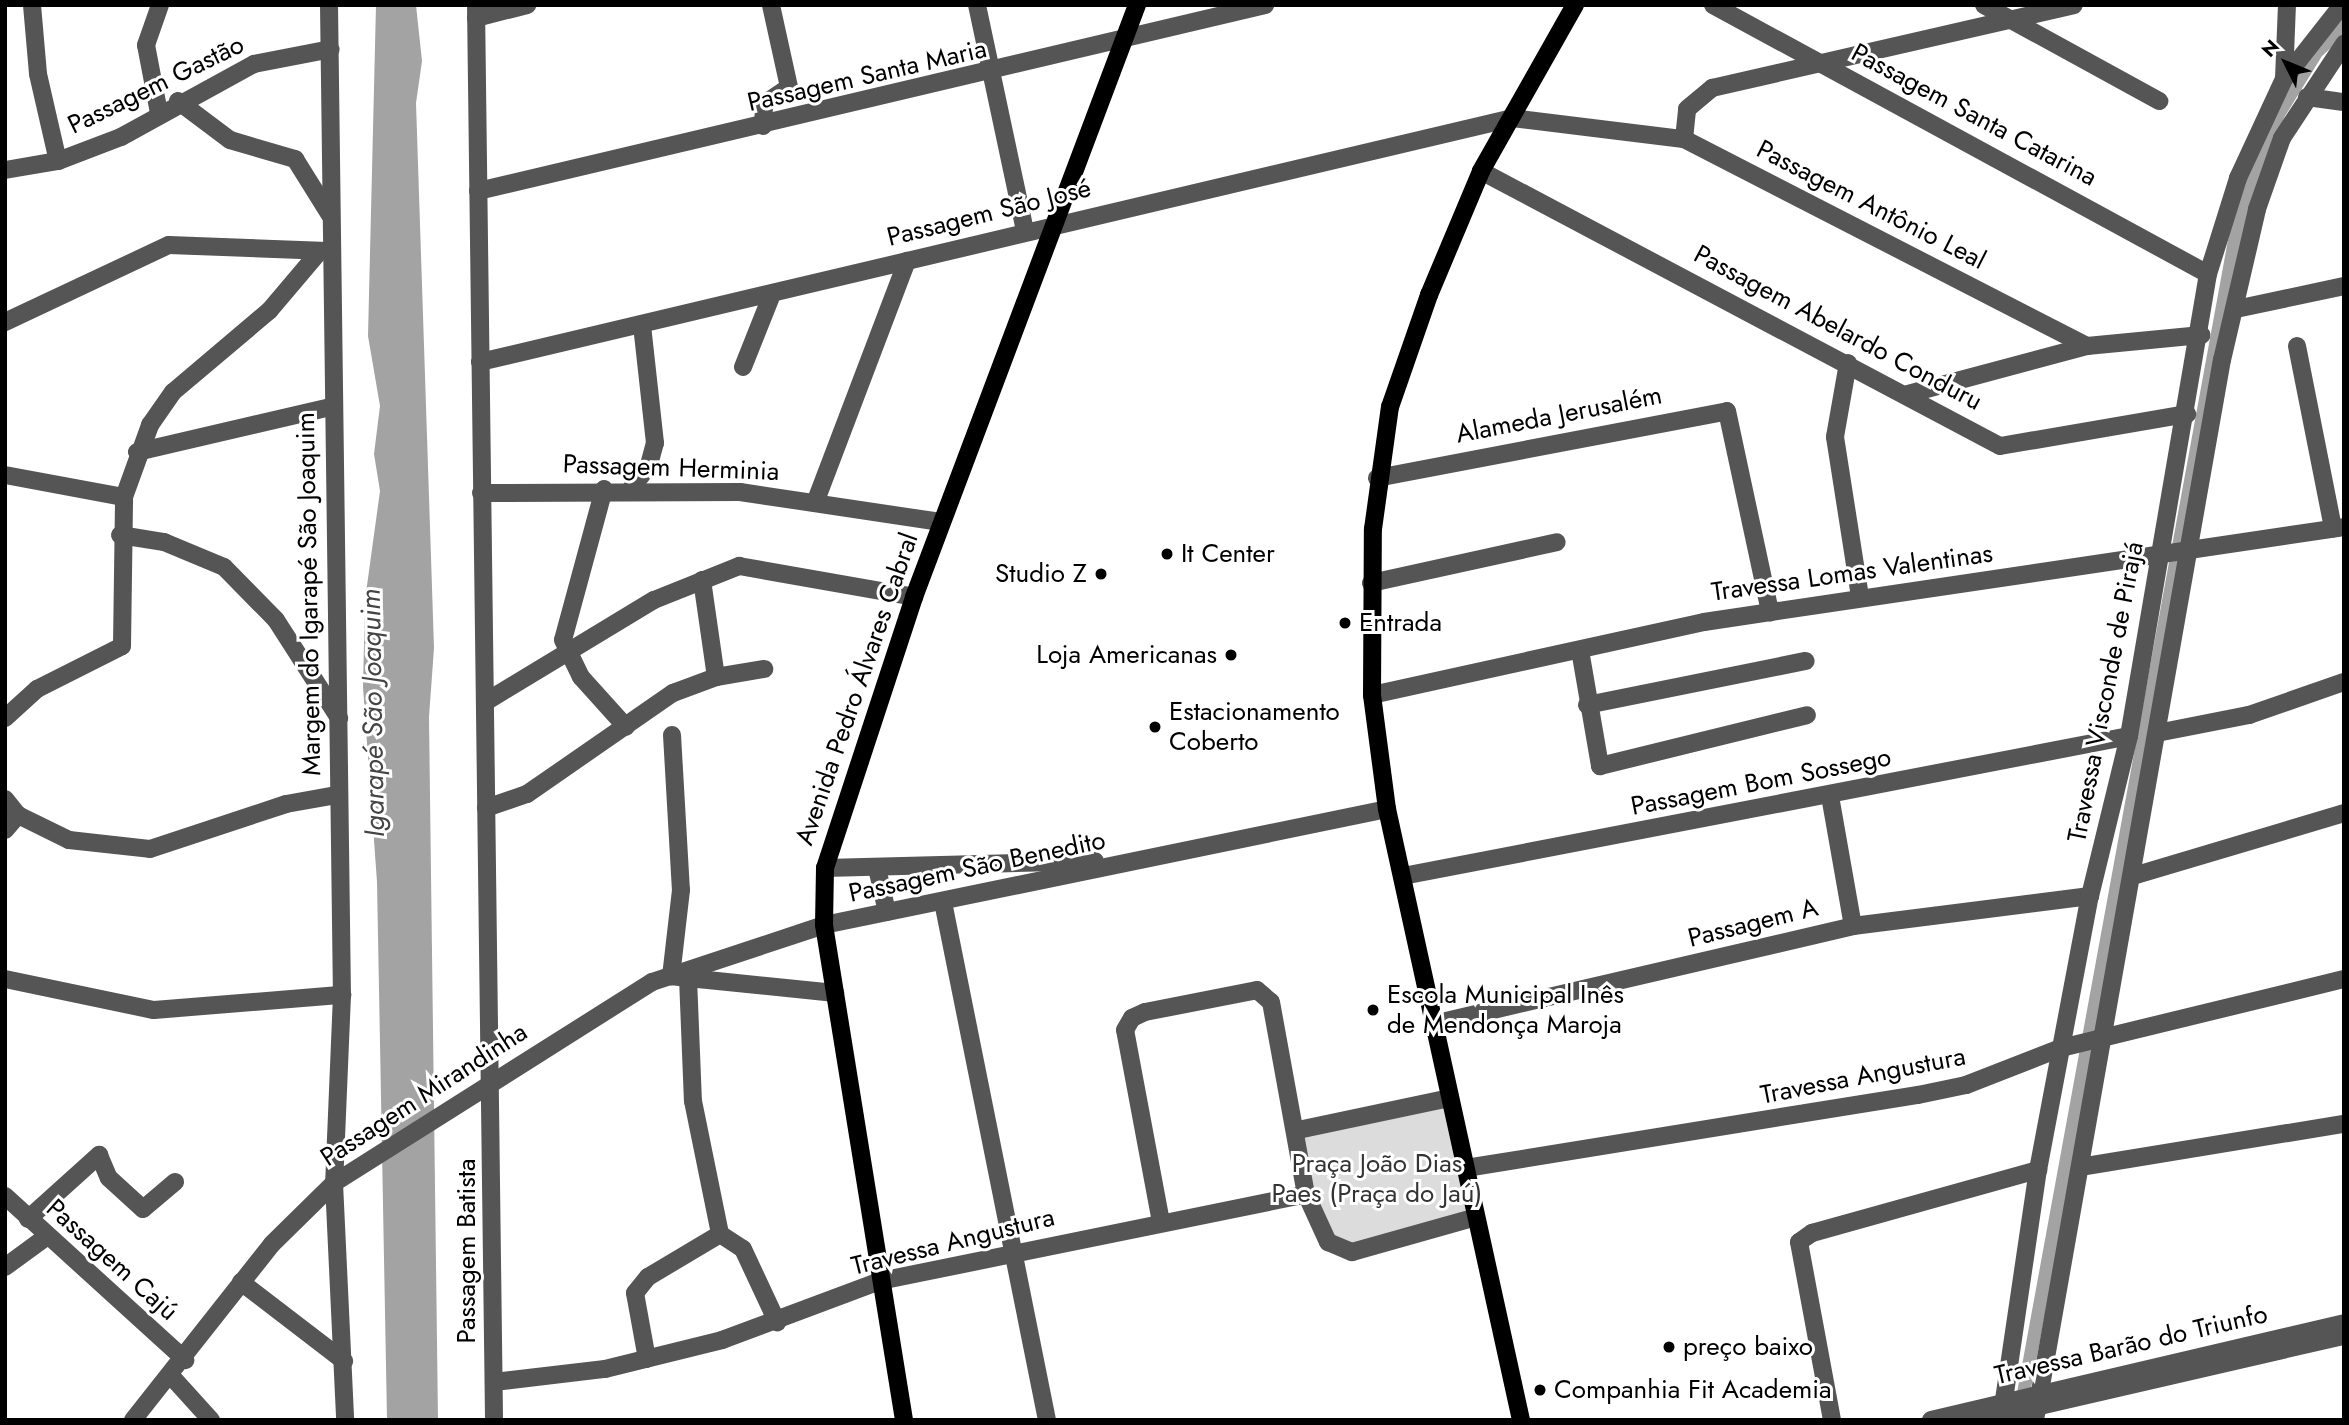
<!DOCTYPE html>
<meta charset="utf-8">
<style>
body{margin:0}
#map{position:relative;width:2349px;height:1425px;overflow:hidden;background:#fff;font-family:Jost,sans-serif}
div>[style]{position:absolute}
.green>*{inset:0;background:#dcdcdc}
.water>*{inset:0;background:#a3a3a3}
.minor>*{height:18px;margin:-9px;padding:0 9px;transform-origin:9px;border-radius:9px;background:#555}
.major>*{height:18px;margin:-9px;padding:0 9px;transform-origin:9px;border-radius:9px;background:#000}
.dots>*{width:19px;height:19px;translate:-50% -50%;box-sizing:border-box;border:4px solid #fff;border-radius:50%}
span{translate:-50% -50%;white-space:nowrap;text-align:center;line-height:1.15;-webkit-text-stroke:6px #fff;paint-order:stroke}
.street-label{font-size:26px;color:#000}
.poi-label{font-size:26px;color:#000}
.left{translate:0 -50%;text-align:left}
.right{translate:-100% -50%;text-align:right}
.park-label{font-size:26px;color:#333}
.water-label{font-size:28px;color:#444;font-style:italic}
.frame{position:absolute;inset:0;border:7px solid #000;pointer-events:none}
.north{position:absolute;left:2251px;top:28px;width:70px;height:70px;-webkit-text-stroke:5px #fff;paint-order:stroke;rotate:313deg;font-size:19px;font-weight:700;line-height:28px;text-align:center;color:#000}
.north::after{content:'';display:block;margin:auto;width:24px;height:32px;background:#000;clip-path:polygon(50% 0,100% 100%,50% 72%,0 100%)}
</style>
<div id="map">
<div class="green">
<div style="clip-path:polygon(1455px 1097px,1485px 1224px,1356px 1251px,1322px 1231px,1301px 1128px)"></div>
</div>
<div class="water">
<div style="clip-path:polygon(376px 5px,416px 5px,422px 61px,416px 103px,434px 648px,429px 717px,438px 1420px,387px 1420px,377px 882px,363px 687px,365px 600px,380px 491px,374px 454px,380px 406px,368px 336px)"></div>
<div style="clip-path:polygon(2344px 10px,2344px 36px,2322px 56px,2285px 116px,2260px 179px,2025px 1420px,2012px 1420px,2230px 229px,2265px 121px)"></div>
</div>
<div class="minor">
<div style="left:32px;top:5px;width:69px;rotate:85deg"></div>
<div style="left:38px;top:74px;width:89px;rotate:77.1deg"></div>
<div style="left:329px;top:5px;width:990px;rotate:89.25deg"></div>
<div style="left:342px;top:995px;width:188px;rotate:92.4deg"></div>
<div style="left:334px;top:1183px;width:237px;rotate:87.3deg"></div>
<div style="left:476px;top:5px;width:1415px;rotate:89.27deg"></div>
<div style="left:977px;top:5px;width:231px;rotate:78deg"></div>
<div style="left:1713px;top:5px;width:563px;rotate:28.52deg"></div>
<div style="left:1984px;top:5px;width:200px;rotate:28.7deg"></div>
<div style="left:476px;top:18px;width:53px;rotate:-14.3deg"></div>
<div style="left:2284px;top:79px;width:74px;rotate:-87.7deg"></div>
<div style="left:2307px;top:97px;width:37px;rotate:8deg"></div>
<div style="left:178px;top:101px;width:65px;rotate:36.9deg"></div>
<div style="left:230px;top:140px;width:68px;rotate:16.3deg"></div>
<div style="left:295px;top:159px;width:66px;rotate:58deg"></div>
<div style="left:159px;top:113px;width:69px;rotate:-100.8deg"></div>
<div style="left:146px;top:45px;width:42px;rotate:-70.7deg"></div>
<div style="left:763px;top:126px;width:22px;rotate:-87deg"></div>
<div style="left:764px;top:104px;width:30px;rotate:-34deg"></div>
<div style="left:789px;top:87px;width:84px;rotate:-102.4deg"></div>
<div style="left:1684px;top:139px;width:30px;rotate:-84deg"></div>
<div style="left:1687px;top:109px;width:33px;rotate:-40deg"></div>
<div style="left:1712px;top:88px;width:371px;rotate:-12.9deg"></div>
<div style="left:5px;top:170px;width:54px;rotate:-9.6deg"></div>
<div style="left:58px;top:161px;width:67px;rotate:-20.9deg"></div>
<div style="left:121px;top:137px;width:152px;rotate:-28.8deg"></div>
<div style="left:254px;top:64px;width:78px;rotate:-11deg"></div>
<div style="left:1481px;top:171px;width:587px;rotate:27.92deg"></div>
<div style="left:2000px;top:446px;width:190px;rotate:-9.7deg"></div>
<div style="left:478px;top:191px;width:809px;rotate:-13.3deg"></div>
<div style="left:2236px;top:309px;width:110px;rotate:-12deg"></div>
<div style="left:5px;top:322px;width:181px;rotate:-25.2deg"></div>
<div style="left:169px;top:245px;width:158px;rotate:2.2deg"></div>
<div style="left:2297px;top:346px;width:186px;rotate:78.8deg"></div>
<div style="left:480px;top:362px;width:1060px;rotate:-13.3deg"></div>
<div style="left:1512px;top:118px;width:173px;rotate:7deg"></div>
<div style="left:1684px;top:139px;width:453px;rotate:27.2deg"></div>
<div style="left:2087px;top:346px;width:115px;rotate:-5.5deg"></div>
<div style="left:1848px;top:363px;width:75px;rotate:100deg"></div>
<div style="left:1835px;top:437px;width:161px;rotate:81.1deg"></div>
<div style="left:743px;top:367px;width:79px;rotate:-68.3deg"></div>
<div style="left:1908px;top:394px;width:185px;rotate:-15deg"></div>
<div style="left:137px;top:452px;width:202px;rotate:-13.1deg"></div>
<div style="left:5px;top:475px;width:121px;rotate:10.5deg"></div>
<div style="left:1377px;top:478px;width:356px;rotate:-10.8deg"></div>
<div style="left:1727px;top:411px;width:206px;rotate:77.9deg"></div>
<div style="left:604px;top:489px;width:156px;rotate:105.2deg"></div>
<div style="left:563px;top:640px;width:41px;rotate:64.1deg"></div>
<div style="left:581px;top:677px;width:67px;rotate:48deg"></div>
<div style="left:631px;top:489px;width:30px;rotate:-53deg"></div>
<div style="left:649px;top:465px;width:23px;rotate:-75deg"></div>
<div style="left:655px;top:443px;width:119px;rotate:-96.3deg"></div>
<div style="left:481px;top:493px;width:259px;rotate:-0.2deg"></div>
<div style="left:740px;top:492px;width:203px;rotate:8.5deg"></div>
<div style="left:815px;top:503px;width:259px;rotate:-69.2deg"></div>
<div style="left:120px;top:535px;width:45px;rotate:9deg"></div>
<div style="left:164px;top:542px;width:65px;rotate:22.6deg"></div>
<div style="left:224px;top:567px;width:74px;rotate:45.5deg"></div>
<div style="left:276px;top:620px;width:117px;rotate:57.3deg"></div>
<div style="left:702px;top:580px;width:98px;rotate:81.8deg"></div>
<div style="left:1371px;top:583px;width:190px;rotate:-12.4deg"></div>
<div style="left:1580px;top:650px;width:118px;rotate:80.2deg"></div>
<div style="left:1600px;top:766px;width:213px;rotate:-13.8deg"></div>
<div style="left:1372px;top:695px;width:340px;rotate:-12.4deg"></div>
<div style="left:1704px;top:622px;width:647px;rotate:-8.44deg"></div>
<div style="left:487px;top:701px;width:195px;rotate:-31.2deg"></div>
<div style="left:654px;top:600px;width:92px;rotate:-21.8deg"></div>
<div style="left:739px;top:566px;width:178px;rotate:10deg"></div>
<div style="left:1587px;top:705px;width:223px;rotate:-11.4deg"></div>
<div style="left:5px;top:718px;width:43px;rotate:-42.2deg"></div>
<div style="left:37px;top:689px;width:95px;rotate:-26.8deg"></div>
<div style="left:122px;top:646px;width:149px;rotate:-89.2deg"></div>
<div style="left:124px;top:497px;width:77px;rotate:-70.1deg"></div>
<div style="left:150px;top:425px;width:40px;rotate:-55.1deg"></div>
<div style="left:173px;top:392px;width:126px;rotate:-40.2deg"></div>
<div style="left:269px;top:311px;width:77px;rotate:-49.7deg"></div>
<div style="left:2157px;top:733px;width:94px;rotate:-11.1deg"></div>
<div style="left:2249px;top:715px;width:101px;rotate:-19.2deg"></div>
<div style="left:672px;top:735px;width:155px;rotate:86.7deg"></div>
<div style="left:681px;top:890px;width:87px;rotate:96.6deg"></div>
<div style="left:671px;top:976px;width:17px;rotate:7deg"></div>
<div style="left:688px;top:978px;width:123px;rotate:87.7deg"></div>
<div style="left:693px;top:1101px;width:136px;rotate:78.5deg"></div>
<div style="left:1830px;top:796px;width:132px;rotate:80deg"></div>
<div style="left:5px;top:799px;width:21px;rotate:51deg"></div>
<div style="left:18px;top:815px;width:57px;rotate:26.1deg"></div>
<div style="left:69px;top:840px;width:81px;rotate:6.3deg"></div>
<div style="left:150px;top:849px;width:143px;rotate:-18.3deg"></div>
<div style="left:286px;top:804px;width:52px;rotate:-10deg"></div>
<div style="left:486px;top:808px;width:43px;rotate:-18.9deg"></div>
<div style="left:527px;top:794px;width:178px;rotate:-34.7deg"></div>
<div style="left:673px;top:693px;width:46px;rotate:-20.4deg"></div>
<div style="left:716px;top:677px;width:49px;rotate:-9.5deg"></div>
<div style="left:5px;top:830px;width:20px;rotate:-49deg"></div>
<div style="left:825px;top:868px;width:270px;rotate:-1.5deg"></div>
<div style="left:877px;top:868px;width:45px;rotate:77.2deg"></div>
<div style="left:1403px;top:876px;width:739px;rotate:-10.91deg"></div>
<div style="left:2133px;top:876px;width:220px;rotate:-16.6deg"></div>
<div style="left:943px;top:902px;width:528px;rotate:78.65deg"></div>
<div style="left:688px;top:978px;width:148px;rotate:5.8deg"></div>
<div style="left:5px;top:979px;width:152px;rotate:11.8deg"></div>
<div style="left:154px;top:1010px;width:189px;rotate:-4.6deg"></div>
<div style="left:1433px;top:1024px;width:431px;rotate:-13.1deg"></div>
<div style="left:1853px;top:926px;width:239px;rotate:-7.2deg"></div>
<div style="left:1298px;top:1130px;width:155px;rotate:-11.9deg"></div>
<div style="left:2080px;top:1167px;width:267px;rotate:-9.3deg"></div>
<div style="left:1466px;top:1168px;width:458px;rotate:-9.2deg"></div>
<div style="left:1918px;top:1095px;width:49px;rotate:-11.8deg"></div>
<div style="left:1966px;top:1085px;width:102px;rotate:-21.3deg"></div>
<div style="left:2061px;top:1048px;width:291px;rotate:-13.7deg"></div>
<div style="left:5px;top:1196px;width:244px;rotate:42.3deg"></div>
<div style="left:28px;top:1219px;width:96px;rotate:-42deg"></div>
<div style="left:99px;top:1155px;width:25px;rotate:67deg"></div>
<div style="left:109px;top:1178px;width:46px;rotate:42.4deg"></div>
<div style="left:143px;top:1209px;width:42px;rotate:-40.2deg"></div>
<div style="left:1161px;top:1222px;width:195px;rotate:-100.6deg"></div>
<div style="left:1125px;top:1030px;width:14px;rotate:-60deg"></div>
<div style="left:1132px;top:1018px;width:14px;rotate:-25deg"></div>
<div style="left:1145px;top:1012px;width:114px;rotate:-11.1deg"></div>
<div style="left:1257px;top:990px;width:18px;rotate:41deg"></div>
<div style="left:1271px;top:1002px;width:195px;rotate:79.7deg"></div>
<div style="left:1306px;top:1194px;width:53px;rotate:65.4deg"></div>
<div style="left:1328px;top:1242px;width:26px;rotate:23deg"></div>
<div style="left:1352px;top:1252px;width:126px;rotate:-15.7deg"></div>
<div style="left:5px;top:1267px;width:51px;rotate:-36.2deg"></div>
<div style="left:241px;top:1282px;width:130px;rotate:37.5deg"></div>
<div style="left:647px;top:1359px;width:67px;rotate:-100.3deg"></div>
<div style="left:635px;top:1293px;width:21px;rotate:-51deg"></div>
<div style="left:648px;top:1277px;width:84px;rotate:-30.8deg"></div>
<div style="left:720px;top:1234px;width:27px;rotate:33deg"></div>
<div style="left:743px;top:1249px;width:81px;rotate:65deg"></div>
<div style="left:172px;top:1377px;width:58px;rotate:47.8deg"></div>
<div style="left:494px;top:1382px;width:112px;rotate:-6.7deg"></div>
<div style="left:605px;top:1369px;width:121px;rotate:-13.9deg"></div>
<div style="left:722px;top:1340px;width:169px;rotate:-20.5deg"></div>
<div style="left:880px;top:1281px;width:435px;rotate:-11.5deg"></div>
<div style="left:133px;top:1420px;width:224px;rotate:-51.7deg"></div>
<div style="left:272px;top:1244px;width:87px;rotate:-44.5deg"></div>
<div style="left:334px;top:1183px;width:376px;rotate:-32.3deg"></div>
<div style="left:652px;top:982px;width:181px;rotate:-18.3deg"></div>
<div style="left:824px;top:925px;width:575px;rotate:-11.64deg"></div>
<div style="left:1832px;top:1420px;width:181px;rotate:-100.5deg"></div>
<div style="left:1799px;top:1242px;width:16px;rotate:-35deg"></div>
<div style="left:1812px;top:1233px;width:235px;rotate:-15.6deg"></div>
<div style="left:1931px;top:1420px;width:424px;rotate:-13.2deg"></div>
<div style="left:1979px;top:1420px;width:375px;rotate:-13deg"></div>
<div style="left:2001px;top:1420px;width:253px;rotate:-81.6deg"></div>
<div style="left:2038px;top:1170px;width:279px;rotate:-79.3deg"></div>
<div style="left:2090px;top:896px;width:165px;rotate:-76.3deg"></div>
<div style="left:2129px;top:736px;width:469px;rotate:-80.3deg"></div>
<div style="left:2208px;top:274px;width:101px;rotate:-72.6deg"></div>
<div style="left:2238px;top:178px;width:109px;rotate:-65.1deg"></div>
<div style="left:2284px;top:79px;width:94px;rotate:-51.9deg"></div>
<div style="left:2035px;top:1420px;width:1076px;rotate:-80deg"></div>
<div style="left:2222px;top:360px;width:155px;rotate:-76.9deg"></div>
<div style="left:2257px;top:209px;width:75px;rotate:-70.6deg"></div>
<div style="left:2282px;top:138px;width:113px;rotate:-56.6deg"></div>
</div>
<div class="major">
<div style="left:904px;top:1420px;width:501px;rotate:-99.18deg"></div>
<div style="left:824px;top:925px;width:57px;rotate:-89deg"></div>
<div style="left:825px;top:868px;width:285px;rotate:-71.8deg"></div>
<div style="left:914px;top:597px;width:633px;rotate:-69.36deg"></div>
<div style="left:1521px;top:1420px;width:626px;rotate:-102.37deg"></div>
<div style="left:1387px;top:809px;width:115px;rotate:-97.5deg"></div>
<div style="left:1372px;top:695px;width:166px;rotate:-89.7deg"></div>
<div style="left:1373px;top:529px;width:123px;rotate:-82.1deg"></div>
<div style="left:1390px;top:407px;width:119px;rotate:-70.8deg"></div>
<div style="left:1429px;top:295px;width:134px;rotate:-67.2deg"></div>
<div style="left:1481px;top:171px;width:191px;rotate:-60.5deg"></div>
</div>
<div class="dots">
<div style="left:1167px;top:554px;background:#000"></div>
<div style="left:1101px;top:574px;background:#000"></div>
<div style="left:1345px;top:623px;background:#000"></div>
<div style="left:1231px;top:655px;background:#000"></div>
<div style="left:1155px;top:727px;background:#000"></div>
<div style="left:1373px;top:1010px;background:#000"></div>
<div style="left:1669px;top:1347px;background:#000"></div>
<div style="left:1540px;top:1390px;background:#000"></div>
</div>
<div class="street-label">
<span style="left:867px;top:76px;rotate:-13deg">Passagem Santa Maria</span>
<span style="left:156px;top:85px;rotate:-26deg">Passagem Gastão</span>
<span style="left:1974px;top:115px;rotate:28deg">Passagem Santa Catarina</span>
<span style="left:1871px;top:205px;rotate:27deg">Passagem Antônio Leal</span>
<span style="left:989px;top:213px;rotate:-14deg">Passagem São José</span>
<span style="left:1838px;top:328px;rotate:28deg">Passagem Abelardo Conduru</span>
<span style="left:1559px;top:415px;rotate:-11deg">Alameda Jerusalém</span>
<span style="left:671px;top:468px;rotate:2deg">Passagem Herminia</span>
<span style="left:1852px;top:573px;rotate:-8deg">Travessa Lomas Valentinas</span>
<span style="left:309px;top:594px;rotate:-91deg">Margem do Igarapé São Joaquim</span>
<span style="left:857px;top:689px;rotate:-71deg">Avenida Pedro Álvares Cabral</span>
<span style="left:2106px;top:692px;rotate:-79deg">Travessa Visconde de Pirajá</span>
<span style="left:1761px;top:782px;rotate:-11deg">Passagem Bom Sossego</span>
<span style="left:977px;top:867px;rotate:-12deg">Passagem São Benedito</span>
<span style="left:1753px;top:923px;rotate:-14deg">Passagem A</span>
<span style="left:1863px;top:1076px;rotate:-11deg">Travessa Angustura</span>
<span style="left:424px;top:1095px;rotate:-33deg">Passagem Mirandinha</span>
<span style="left:953px;top:1242px;rotate:-14deg">Travessa Angustura</span>
<span style="left:467px;top:1251px;rotate:-90deg">Passagem Batista</span>
<span style="left:112px;top:1260px;rotate:42deg">Passagem Cajú</span>
<span style="left:2131px;top:1345px;rotate:-13deg">Travessa Barão do Triunfo</span>
</div>
<div class="poi-label">
<span class="left" style="left:1181px;top:554px">It Center</span>
<span class="right" style="left:1087px;top:574px">Studio Z</span>
<span class="left" style="left:1359px;top:623px">Entrada</span>
<span class="right" style="left:1217px;top:655px">Loja Americanas</span>
<span class="left" style="left:1169px;top:727px">Estacionamento<br>Coberto</span>
<span class="left" style="left:1387px;top:1010px">Escola Municipal Inês<br>de Mendonça Maroja</span>
<span class="left" style="left:1683px;top:1347px">preço baixo</span>
<span class="left" style="left:1554px;top:1390px">Companhia Fit Academia</span>
</div>
<div class="park-label">
<span style="left:1377px;top:1179px">Praça João Dias<br>Paes (Praça do Jaú)</span>
</div>
<div class="water-label">
<span style="left:373px;top:713px;rotate:-91deg">Igarapé São Joaquim</span>
</div>
<div class="frame"></div>
<div class="north">N</div>
</div>
